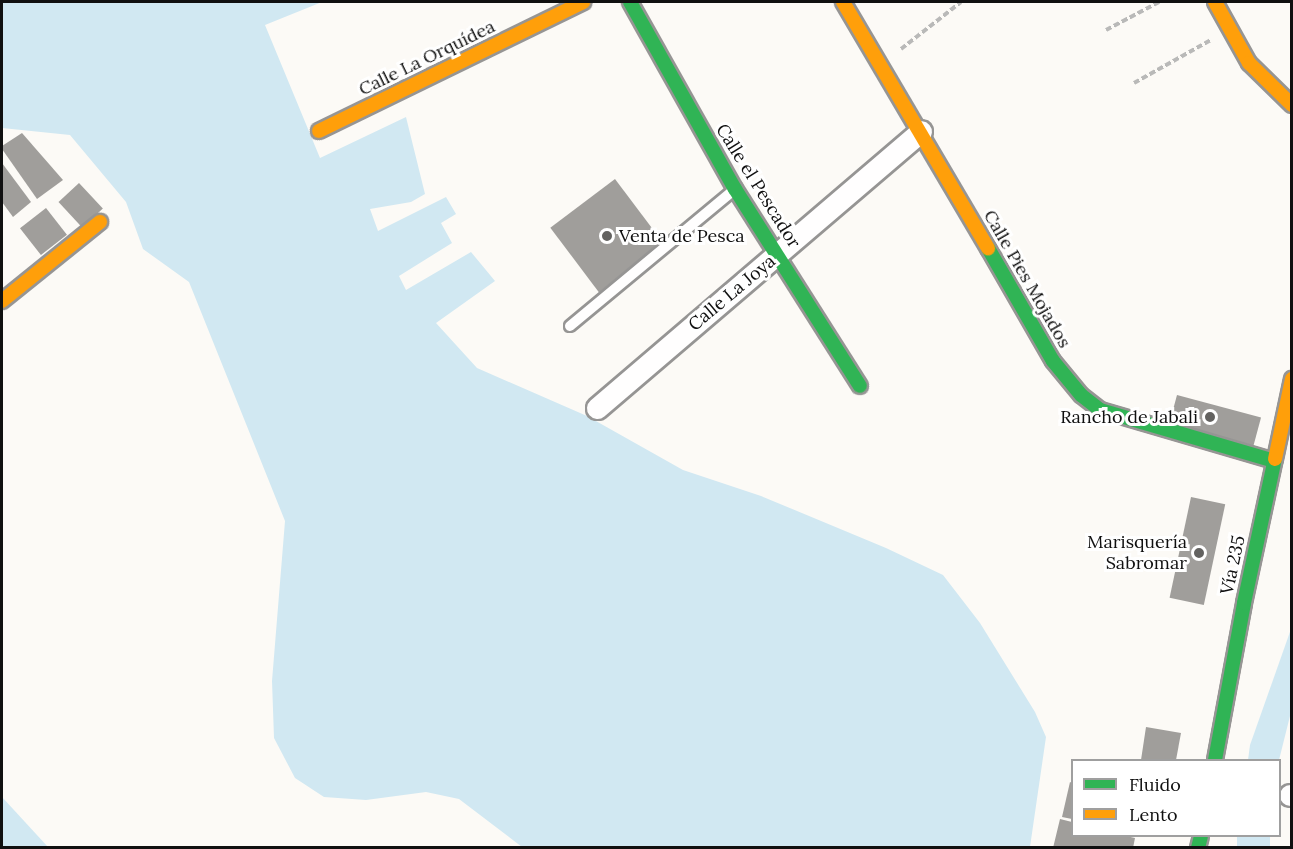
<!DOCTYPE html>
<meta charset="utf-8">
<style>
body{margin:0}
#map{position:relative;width:1293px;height:849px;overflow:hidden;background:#fcfaf6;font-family:Lora,serif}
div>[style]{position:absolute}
.water>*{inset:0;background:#d1e8f2;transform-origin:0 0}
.building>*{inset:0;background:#a09e9b;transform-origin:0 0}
.path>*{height:4px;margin-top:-2px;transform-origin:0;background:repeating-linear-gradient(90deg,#b9b9b8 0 6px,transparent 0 9px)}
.roads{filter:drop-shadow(2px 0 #969594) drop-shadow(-2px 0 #969594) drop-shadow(0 2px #969594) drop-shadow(0 -2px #969594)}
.lane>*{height:10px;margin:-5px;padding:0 5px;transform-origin:5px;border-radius:5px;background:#fffefe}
.street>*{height:21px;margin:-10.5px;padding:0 10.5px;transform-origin:10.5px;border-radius:10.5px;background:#fffefe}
.fast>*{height:14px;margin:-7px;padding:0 7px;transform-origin:7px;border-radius:7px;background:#30b455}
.slow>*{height:14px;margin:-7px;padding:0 7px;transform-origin:7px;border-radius:7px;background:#ff9f0a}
.dots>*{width:16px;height:16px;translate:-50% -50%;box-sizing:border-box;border:3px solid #fff;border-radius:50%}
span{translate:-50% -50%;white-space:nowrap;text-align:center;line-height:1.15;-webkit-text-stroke:6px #fff;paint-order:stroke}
.street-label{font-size:18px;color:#101010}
.poi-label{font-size:18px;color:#101010}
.left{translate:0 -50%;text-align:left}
.right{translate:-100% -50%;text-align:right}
.frame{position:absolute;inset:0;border:3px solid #101010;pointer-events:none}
.legend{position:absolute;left:1071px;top:759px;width:210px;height:78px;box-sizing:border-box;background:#fff;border:2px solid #9f9f9f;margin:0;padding:8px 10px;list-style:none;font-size:18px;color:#101010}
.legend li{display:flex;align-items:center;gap:12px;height:30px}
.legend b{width:30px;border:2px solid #9f9f9f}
</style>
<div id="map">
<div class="water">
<div style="clip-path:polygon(2px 2px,322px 2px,265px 25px,320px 158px,406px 117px,425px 194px,411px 202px,370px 209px,378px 231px,446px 197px,456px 214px,441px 223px,452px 243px,399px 276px,406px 290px,471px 252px,495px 281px,436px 323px,477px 368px,587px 416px,683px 470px,761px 496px,886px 548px,943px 575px,980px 623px,1035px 712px,1046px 737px,1030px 847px,522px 847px,459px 799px,426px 792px,366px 800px,324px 797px,295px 778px,274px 738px,272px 681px,285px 521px,189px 282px,143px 249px,126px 202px,70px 135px,2px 128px)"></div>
<div style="clip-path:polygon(1291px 629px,1291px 712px,1279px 760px,1248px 760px,1250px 745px)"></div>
<div style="clip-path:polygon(2px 797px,48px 847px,2px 847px)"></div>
<div style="left:1237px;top:836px;width:33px;height:11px"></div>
</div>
<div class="building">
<div style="clip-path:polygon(22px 133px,63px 180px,37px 199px,2px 149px,2px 146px)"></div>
<div style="clip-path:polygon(2px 163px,31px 202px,13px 217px,2px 202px)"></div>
<div style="left:615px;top:179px;width:81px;height:81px;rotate:53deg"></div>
<div style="left:79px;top:183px;width:35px;height:28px;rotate:47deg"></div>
<div style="left:46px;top:208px;width:34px;height:33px;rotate:52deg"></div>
<div style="left:1177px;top:395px;width:87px;height:29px;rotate:15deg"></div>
<div style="left:1191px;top:497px;width:35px;height:103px;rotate:12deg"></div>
<div style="clip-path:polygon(1146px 727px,1181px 733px,1176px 760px,1141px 760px)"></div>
<div style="clip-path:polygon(1070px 782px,1072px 783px,1072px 819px,1062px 817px)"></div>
<div style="clip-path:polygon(1060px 819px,1072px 822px,1072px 836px,1126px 836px,1135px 838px,1133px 848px,1053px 848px)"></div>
</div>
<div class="path">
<div style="left:1106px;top:30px;width:60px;rotate:-27.8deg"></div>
<div style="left:901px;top:49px;width:76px;rotate:-38.1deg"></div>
<div style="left:1134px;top:83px;width:88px;rotate:-29.2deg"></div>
</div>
<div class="roads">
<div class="lane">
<div style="left:570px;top:326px;width:214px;rotate:-39.7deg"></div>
</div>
<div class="street">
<div style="left:597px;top:408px;width:426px;rotate:-40.5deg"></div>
<div style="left:1290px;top:795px;width:2px"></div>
</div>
<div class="fast">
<div style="left:630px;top:2px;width:214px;rotate:60.7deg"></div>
<div style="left:735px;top:189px;width:233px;rotate:57.6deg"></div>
<div style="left:988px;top:248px;width:130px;rotate:60.1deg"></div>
<div style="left:1053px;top:361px;width:44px;rotate:50.5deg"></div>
<div style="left:1081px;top:395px;width:24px;rotate:38deg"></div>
<div style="left:1100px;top:410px;width:181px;rotate:16.3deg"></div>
<div style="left:1215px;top:760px;width:160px;rotate:-79.5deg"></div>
<div style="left:1244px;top:603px;width:147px;rotate:-77.9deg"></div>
<div style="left:1198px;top:848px;width:12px;rotate:-76deg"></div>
</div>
<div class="slow">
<div style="left:843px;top:2px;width:286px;rotate:59.5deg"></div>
<div style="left:1215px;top:2px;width:70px;rotate:60.9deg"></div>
<div style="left:1249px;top:63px;width:60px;rotate:44.3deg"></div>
<div style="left:319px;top:131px;width:294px;rotate:-26deg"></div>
<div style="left:2px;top:301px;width:126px;rotate:-38.9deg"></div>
<div style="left:1275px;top:459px;width:82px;rotate:-78deg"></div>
</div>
</div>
<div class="dots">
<div style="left:607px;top:236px;background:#636260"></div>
<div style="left:1210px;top:417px;background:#636260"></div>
<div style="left:1199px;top:553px;background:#636260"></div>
</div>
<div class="street-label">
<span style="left:427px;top:58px;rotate:-26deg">Calle La Orquídea</span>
<span style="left:758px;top:186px;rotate:58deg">Calle el Pescador</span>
<span style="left:1027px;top:279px;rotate:60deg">Calle Pies Mojados</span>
<span style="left:732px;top:293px;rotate:-40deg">Calle La Joya</span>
<span style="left:1233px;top:565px;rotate:-78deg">Vía 235</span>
</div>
<div class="poi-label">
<span class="left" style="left:619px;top:236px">Venta de Pesca</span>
<span class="right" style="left:1198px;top:417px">Rancho de Jabali</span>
<span class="right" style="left:1187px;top:553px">Marisquería<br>Sabromar</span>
</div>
<div class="frame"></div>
<ul class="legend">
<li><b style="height:8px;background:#30b455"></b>Fluido</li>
<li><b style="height:8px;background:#ff9f0a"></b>Lento</li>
</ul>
</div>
